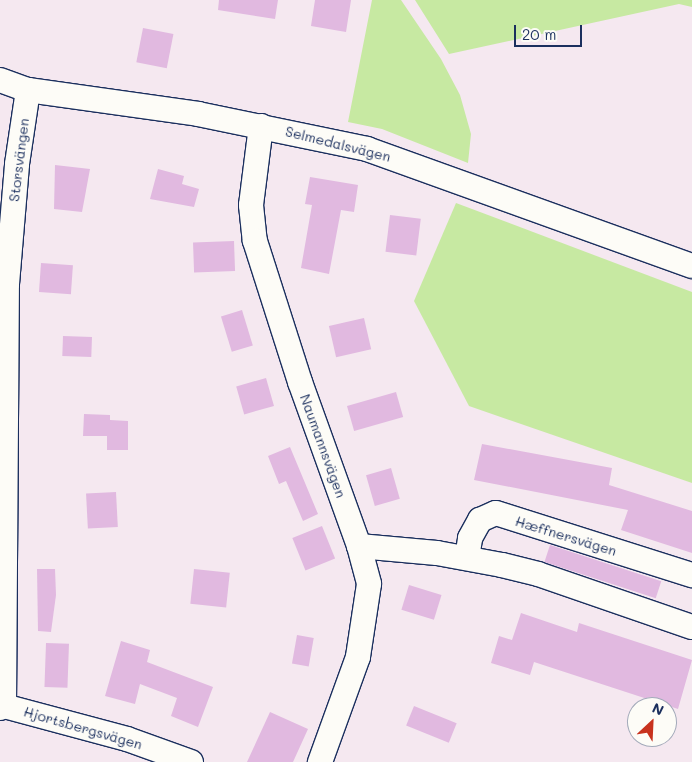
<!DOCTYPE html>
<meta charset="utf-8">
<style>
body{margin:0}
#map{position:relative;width:692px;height:762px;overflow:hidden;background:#f5e8f0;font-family:Mali,sans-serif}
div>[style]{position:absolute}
.green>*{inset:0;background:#c7e9a2}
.building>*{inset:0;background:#e1b9e0;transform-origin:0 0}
.roads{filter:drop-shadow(1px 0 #1b2f5e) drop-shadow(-1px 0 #1b2f5e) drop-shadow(0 1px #1b2f5e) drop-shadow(0 -1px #1b2f5e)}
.street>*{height:24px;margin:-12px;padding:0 12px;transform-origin:12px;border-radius:12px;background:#fdfcf7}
span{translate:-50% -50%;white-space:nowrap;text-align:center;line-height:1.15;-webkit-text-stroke:4px #fdfcf7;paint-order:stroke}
.street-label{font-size:14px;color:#1b2f5e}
.north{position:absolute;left:627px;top:697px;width:50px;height:50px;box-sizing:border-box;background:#fdfcf7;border:1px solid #a3aaba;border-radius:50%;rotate:25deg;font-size:14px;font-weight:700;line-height:20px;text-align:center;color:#1b2f5e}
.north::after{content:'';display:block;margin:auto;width:18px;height:22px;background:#c8321e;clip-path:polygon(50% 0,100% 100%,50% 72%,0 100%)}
.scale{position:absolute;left:514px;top:25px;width:68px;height:22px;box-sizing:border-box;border:2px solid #1b2f5e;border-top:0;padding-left:6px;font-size:15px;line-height:18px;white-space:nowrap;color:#1b2f5e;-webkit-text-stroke:4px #fdfcf7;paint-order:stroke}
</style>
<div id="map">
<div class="green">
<div style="clip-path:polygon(372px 0,401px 0,441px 59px,460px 95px,471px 134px,468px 163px,382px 129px,348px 122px)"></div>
<div style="clip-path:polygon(415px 0,692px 0,692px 7px,679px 4px,449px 54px)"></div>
<div style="clip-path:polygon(456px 203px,692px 292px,692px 483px,469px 406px,414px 301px)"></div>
</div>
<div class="building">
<div style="clip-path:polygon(219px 0,278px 0,275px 19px,218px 10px)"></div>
<div style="clip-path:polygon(315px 0,351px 0,346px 32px,311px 26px)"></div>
<div style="left:143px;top:28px;width:31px;height:35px;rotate:11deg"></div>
<div style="clip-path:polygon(55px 165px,90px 169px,82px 212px,54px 209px)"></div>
<div style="clip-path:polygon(158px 169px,184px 176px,182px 184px,199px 189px,194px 207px,150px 199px)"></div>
<div style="clip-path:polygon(310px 177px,358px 185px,354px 212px,341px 210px,329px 274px,301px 268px,312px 205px,305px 204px)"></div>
<div style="left:390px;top:215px;width:31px;height:37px;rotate:7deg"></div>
<div style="left:234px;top:241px;width:30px;height:41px;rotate:88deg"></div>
<div style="left:41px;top:263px;width:32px;height:29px;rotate:4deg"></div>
<div style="left:242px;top:310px;width:37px;height:22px;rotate:73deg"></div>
<div style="left:364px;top:318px;width:32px;height:36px;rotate:77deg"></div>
<div style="left:63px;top:336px;width:29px;height:20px;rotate:2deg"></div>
<div style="left:266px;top:378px;width:29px;height:31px;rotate:74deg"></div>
<div style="left:396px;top:392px;width:26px;height:51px;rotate:74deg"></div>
<div style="clip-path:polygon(84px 414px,110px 415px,110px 420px,128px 421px,128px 450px,107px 450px,107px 436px,83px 436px)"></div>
<div style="clip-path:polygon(482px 444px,612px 468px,609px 485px,692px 511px,692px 553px,621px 530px,628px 510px,474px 480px)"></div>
<div style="clip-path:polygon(290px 447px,318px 514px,303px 521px,286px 481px,279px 484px,268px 456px)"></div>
<div style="left:391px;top:468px;width:32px;height:26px;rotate:74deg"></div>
<div style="left:116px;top:492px;width:35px;height:30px;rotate:87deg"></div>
<div style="left:322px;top:526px;width:35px;height:32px;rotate:68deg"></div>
<div style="left:550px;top:545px;width:117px;height:18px;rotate:18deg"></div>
<div style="clip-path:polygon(37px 569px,55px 569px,56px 595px,51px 632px,38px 631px)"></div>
<div style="left:194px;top:569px;width:36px;height:35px;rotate:6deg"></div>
<div style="left:409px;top:585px;width:34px;height:26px;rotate:17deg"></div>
<div style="clip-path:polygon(521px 613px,577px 632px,579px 623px,692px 660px,678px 709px,534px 662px,530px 675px,491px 663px,499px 636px,512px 640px)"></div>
<div style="left:297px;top:635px;width:17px;height:29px;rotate:10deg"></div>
<div style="clip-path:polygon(121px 641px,150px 650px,147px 662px,213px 687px,198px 727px,171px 716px,177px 698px,140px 684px,135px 704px,105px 696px)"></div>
<div style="left:46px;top:643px;width:23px;height:44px;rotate:2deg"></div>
<div style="left:414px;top:706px;width:46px;height:21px;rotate:22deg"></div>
<div style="clip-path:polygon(270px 712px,308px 729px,293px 762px,247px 762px)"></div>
</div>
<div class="roads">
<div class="street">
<div style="left:0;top:80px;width:30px;rotate:20deg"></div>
<div style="left:28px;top:90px;width:172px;rotate:8deg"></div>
<div style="left:198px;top:114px;width:173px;rotate:11.7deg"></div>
<div style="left:367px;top:149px;width:345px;rotate:19.8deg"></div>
<div style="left:261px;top:126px;width:80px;rotate:97.2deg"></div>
<div style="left:251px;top:205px;width:36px;rotate:84deg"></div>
<div style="left:255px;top:241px;width:148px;rotate:72.3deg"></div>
<div style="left:300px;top:382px;width:174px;rotate:70.2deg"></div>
<div style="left:359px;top:546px;width:39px;rotate:75deg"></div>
<div style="left:369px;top:584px;width:74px;rotate:98.6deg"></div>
<div style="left:358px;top:657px;width:112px;rotate:109.9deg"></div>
<div style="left:359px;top:546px;width:78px;rotate:5.1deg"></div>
<div style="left:437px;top:553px;width:66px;rotate:10.5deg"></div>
<div style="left:502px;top:565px;width:37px;rotate:14deg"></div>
<div style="left:538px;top:574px;width:163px;rotate:19deg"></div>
<div style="left:467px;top:558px;width:20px;rotate:-81deg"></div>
<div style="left:470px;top:538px;width:21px;rotate:-61deg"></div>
<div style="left:480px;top:520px;width:17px;rotate:-24deg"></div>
<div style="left:496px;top:513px;width:206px;rotate:17.6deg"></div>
<div style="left:4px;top:706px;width:127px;rotate:15deg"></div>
<div style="left:127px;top:739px;width:68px;rotate:19.8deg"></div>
<div style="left:0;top:708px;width:4px;rotate:-27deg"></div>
<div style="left:4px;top:706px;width:422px;rotate:-89.6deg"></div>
<div style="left:7px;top:284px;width:120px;rotate:-85.2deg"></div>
<div style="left:17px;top:164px;width:75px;rotate:-81.5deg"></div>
</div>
</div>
<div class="street-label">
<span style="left:338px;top:144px;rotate:14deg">Selmedalsvägen</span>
<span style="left:19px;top:160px;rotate:-83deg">Storsvängen</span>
<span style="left:323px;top:446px;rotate:70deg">Naumannsvägen</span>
<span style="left:566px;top:536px;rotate:17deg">Hæffnersvägen</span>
<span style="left:83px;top:728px;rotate:16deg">Hjortsbergsvägen</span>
</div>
<div class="north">N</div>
<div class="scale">20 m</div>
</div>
